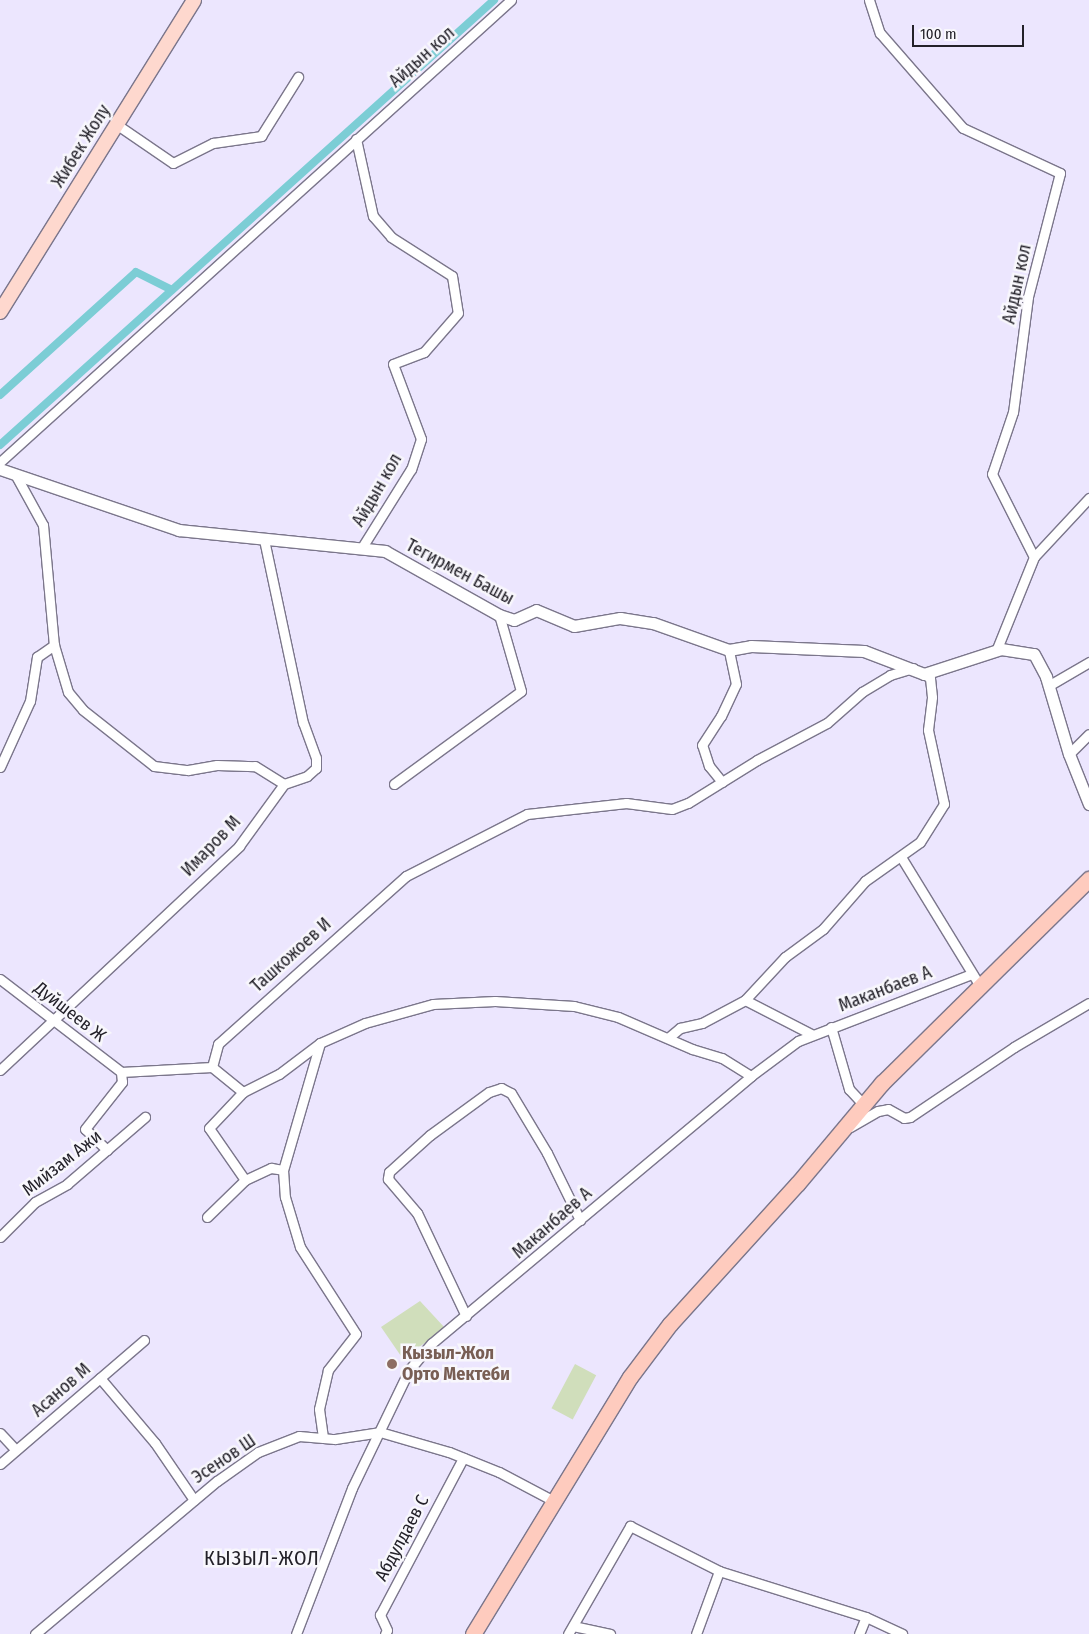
<!DOCTYPE html>
<meta charset="utf-8">
<style>
body{margin:0}
#map{position:relative;width:1089px;height:1634px;overflow:hidden;background:#ece6fe;font-family:"Fira Sans Condensed",sans-serif}
div>[style]{position:absolute}
.green>*{inset:0;background:#d0debb;transform-origin:0 0}
.canal>*{height:8px;margin:-4px;padding:0 4px;transform-origin:4px;border-radius:4px;background:#7ccdd5}
.roads{filter:drop-shadow(1px 0 #7b768b) drop-shadow(-1px 0 #7b768b) drop-shadow(0 1px #7b768b) drop-shadow(0 -1px #7b768b)}
.minor>*{height:9px;margin:-4.5px;padding:0 4.5px;transform-origin:4.5px;border-radius:4.5px;background:#fff}
.tertiary>*{height:11px;margin:-5.5px;padding:0 5.5px;transform-origin:5.5px;border-radius:5.5px;background:#fff}
.primary>*{height:14px;margin:-7px;padding:0 7px;transform-origin:7px;border-radius:7px;background:#fed8ce}
.trunk>*{height:15px;margin:-7.5px;padding:0 7.5px;transform-origin:7.5px;border-radius:7.5px;background:#fecbbe}
.dots>*{width:14px;height:14px;translate:-50% -50%;box-sizing:border-box;border:2px solid #f8f7fc;border-radius:50%}
span{translate:-50% -50%;white-space:nowrap;text-align:center;line-height:1.15;-webkit-text-stroke:5px #f8f7fc;paint-order:stroke}
.street-label{font-size:18px;color:#232129}
.education-label{font-size:18px;color:#785e54;font-weight:700}
.left{translate:0 -50%;text-align:left}
.quarter-label{font-size:20px;color:#232129;letter-spacing:1px}
.scale{position:absolute;left:912px;top:25px;width:112px;height:22px;box-sizing:border-box;border:2px solid #232129;border-top:0;padding-left:6px;font-size:15px;line-height:18px;white-space:nowrap;color:#232129;-webkit-text-stroke:4px #f8f7fc;paint-order:stroke}
</style>
<div id="map">
<div class="green">
<div style="clip-path:polygon(420px 1301px,445px 1328px,403px 1359px,381px 1327px)"></div>
<div style="left:575px;top:1364px;width:24px;height:50px;rotate:28deg"></div>
</div>
<div class="canal">
<div style="left:0;top:395px;width:183px;rotate:-42.1deg"></div>
<div style="left:136px;top:272px;width:40px;rotate:26.6deg"></div>
<div style="left:0;top:445px;width:665px;rotate:-42.01deg"></div>
</div>
<div class="roads">
<div class="minor">
<div style="left:869px;top:0;width:35px;rotate:72deg"></div>
<div style="left:880px;top:33px;width:126px;rotate:48.9deg"></div>
<div style="left:963px;top:128px;width:107px;rotate:24.9deg"></div>
<div style="left:1060px;top:173px;width:128px;rotate:104.5deg"></div>
<div style="left:1028px;top:297px;width:116px;rotate:97.4deg"></div>
<div style="left:1013px;top:412px;width:65px;rotate:108.7deg"></div>
<div style="left:992px;top:474px;width:93px;rotate:63.2deg"></div>
<div style="left:1034px;top:557px;width:101px;rotate:112deg"></div>
<div style="left:116px;top:124px;width:69px;rotate:34.4deg"></div>
<div style="left:173px;top:163px;width:45px;rotate:-26.6deg"></div>
<div style="left:213px;top:143px;width:49px;rotate:-8.3deg"></div>
<div style="left:261px;top:136px;width:70px;rotate:-57.9deg"></div>
<div style="left:356px;top:139px;width:79px;rotate:77.6deg"></div>
<div style="left:373px;top:216px;width:28px;rotate:49deg"></div>
<div style="left:391px;top:237px;width:72px;rotate:32.6deg"></div>
<div style="left:452px;top:276px;width:37px;rotate:81deg"></div>
<div style="left:458px;top:313px;width:52px;rotate:131.1deg"></div>
<div style="left:424px;top:352px;width:33px;rotate:159deg"></div>
<div style="left:393px;top:364px;width:80px;rotate:69.5deg"></div>
<div style="left:421px;top:439px;width:32px;rotate:108deg"></div>
<div style="left:411px;top:469px;width:94px;rotate:122deg"></div>
<div style="left:0;top:462px;width:689px;rotate:-42.12deg"></div>
<div style="left:15px;top:474px;width:58px;rotate:61.2deg"></div>
<div style="left:43px;top:525px;width:121px;rotate:84.8deg"></div>
<div style="left:54px;top:645px;width:49px;rotate:73.4deg"></div>
<div style="left:68px;top:692px;width:23px;rotate:50deg"></div>
<div style="left:83px;top:710px;width:90px;rotate:38.3deg"></div>
<div style="left:154px;top:766px;width:34px;rotate:7deg"></div>
<div style="left:188px;top:770px;width:29px;rotate:-10deg"></div>
<div style="left:217px;top:765px;width:38px;rotate:2deg"></div>
<div style="left:255px;top:766px;width:34px;rotate:32deg"></div>
<div style="left:1034px;top:557px;width:81px;rotate:-47deg"></div>
<div style="left:1048px;top:686px;width:48px;rotate:-30.3deg"></div>
<div style="left:1069px;top:754px;width:28px;rotate:-45deg"></div>
<div style="left:0;top:767px;width:72px;rotate:-65.6deg"></div>
<div style="left:30px;top:701px;width:45px;rotate:-81deg"></div>
<div style="left:37px;top:657px;width:21px;rotate:-35deg"></div>
<div style="left:722px;top:782px;width:21px;rotate:-129deg"></div>
<div style="left:709px;top:766px;width:22px;rotate:-108deg"></div>
<div style="left:702px;top:745px;width:35px;rotate:-57deg"></div>
<div style="left:721px;top:716px;width:35px;rotate:-65deg"></div>
<div style="left:736px;top:684px;width:35px;rotate:-102deg"></div>
<div style="left:394px;top:784px;width:157px;rotate:-36.2deg"></div>
<div style="left:521px;top:691px;width:79px;rotate:-106.1deg"></div>
<div style="left:901px;top:857px;width:151px;rotate:58.5deg"></div>
<div style="left:0;top:979px;width:153px;rotate:37.5deg"></div>
<div style="left:745px;top:1000px;width:76px;rotate:27.2deg"></div>
<div style="left:831px;top:1027px;width:65px;rotate:73.8deg"></div>
<div style="left:849px;top:1089px;width:22px;rotate:47deg"></div>
<div style="left:668px;top:1038px;width:16px;rotate:-40deg"></div>
<div style="left:680px;top:1028px;width:23px;rotate:-13deg"></div>
<div style="left:702px;top:1023px;width:49px;rotate:-28.1deg"></div>
<div style="left:745px;top:1000px;width:59px;rotate:-47.1deg"></div>
<div style="left:785px;top:957px;width:47px;rotate:-36.4deg"></div>
<div style="left:823px;top:929px;width:64px;rotate:-48.8deg"></div>
<div style="left:865px;top:881px;width:67px;rotate:-35.3deg"></div>
<div style="left:920px;top:842px;width:45px;rotate:-57.7deg"></div>
<div style="left:944px;top:804px;width:76px;rotate:-102.2deg"></div>
<div style="left:928px;top:730px;width:33px;rotate:-83deg"></div>
<div style="left:932px;top:697px;width:19px;rotate:-96deg"></div>
<div style="left:930px;top:678px;width:7px;rotate:-146deg"></div>
<div style="left:320px;top:1043px;width:132px;rotate:106.2deg"></div>
<div style="left:283px;top:1170px;width:27px;rotate:86deg"></div>
<div style="left:285px;top:1197px;width:52px;rotate:73.3deg"></div>
<div style="left:300px;top:1247px;width:103px;rotate:57.2deg"></div>
<div style="left:356px;top:1334px;width:46px;rotate:127.9deg"></div>
<div style="left:328px;top:1370px;width:40px;rotate:103deg"></div>
<div style="left:319px;top:1409px;width:29px;rotate:82deg"></div>
<div style="left:212px;top:1067px;width:24px;rotate:-75deg"></div>
<div style="left:218px;top:1044px;width:252px;rotate:-41.8deg"></div>
<div style="left:406px;top:876px;width:136px;rotate:-27.1deg"></div>
<div style="left:527px;top:814px;width:100px;rotate:-6.3deg"></div>
<div style="left:626px;top:803px;width:46px;rotate:7.4deg"></div>
<div style="left:672px;top:809px;width:17px;rotate:-21deg"></div>
<div style="left:688px;top:803px;width:81px;rotate:-31.9deg"></div>
<div style="left:757px;top:760px;width:79px;rotate:-27.9deg"></div>
<div style="left:827px;top:723px;width:47px;rotate:-41.5deg"></div>
<div style="left:862px;top:692px;width:33px;rotate:-31deg"></div>
<div style="left:890px;top:675px;width:24px;rotate:-17deg"></div>
<div style="left:212px;top:1067px;width:40px;rotate:39deg"></div>
<div style="left:0;top:1070px;width:328px;rotate:-43.1deg"></div>
<div style="left:239px;top:846px;width:77px;rotate:-54deg"></div>
<div style="left:284px;top:784px;width:24px;rotate:-19deg"></div>
<div style="left:307px;top:776px;width:12px;rotate:-42deg"></div>
<div style="left:316px;top:768px;width:10px;rotate:-90deg"></div>
<div style="left:316px;top:758px;width:37px;rotate:-110deg"></div>
<div style="left:303px;top:723px;width:188px;rotate:-102deg"></div>
<div style="left:121px;top:1072px;width:91px;rotate:-3.1deg"></div>
<div style="left:850px;top:1127px;width:32px;rotate:-30deg"></div>
<div style="left:878px;top:1111px;width:10px;rotate:-11deg"></div>
<div style="left:888px;top:1109px;width:18px;rotate:29deg"></div>
<div style="left:904px;top:1118px;width:6px;rotate:-9deg"></div>
<div style="left:910px;top:1117px;width:125px;rotate:-33.9deg"></div>
<div style="left:1014px;top:1047px;width:87px;rotate:-30.4deg"></div>
<div style="left:107px;top:1150px;width:30px;rotate:-136deg"></div>
<div style="left:85px;top:1129px;width:60px;rotate:-51.8deg"></div>
<div style="left:122px;top:1082px;width:10px;rotate:-96deg"></div>
<div style="left:245px;top:1180px;width:63px;rotate:-124.7deg"></div>
<div style="left:209px;top:1128px;width:50px;rotate:-46.6deg"></div>
<div style="left:243px;top:1092px;width:40px;rotate:-26.6deg"></div>
<div style="left:279px;top:1074px;width:51px;rotate:-37.1deg"></div>
<div style="left:320px;top:1043px;width:49px;rotate:-24deg"></div>
<div style="left:365px;top:1023px;width:71px;rotate:-15.6deg"></div>
<div style="left:433px;top:1004px;width:62px;rotate:-2.8deg"></div>
<div style="left:495px;top:1001px;width:79px;rotate:3.6deg"></div>
<div style="left:574px;top:1006px;width:45px;rotate:14deg"></div>
<div style="left:618px;top:1017px;width:81px;rotate:23.4deg"></div>
<div style="left:692px;top:1049px;width:31px;rotate:17deg"></div>
<div style="left:722px;top:1058px;width:34px;rotate:32deg"></div>
<div style="left:207px;top:1217px;width:53px;rotate:-44.2deg"></div>
<div style="left:245px;top:1180px;width:29px;rotate:-25deg"></div>
<div style="left:271px;top:1168px;width:12px;rotate:9deg"></div>
<div style="left:0;top:1237px;width:49px;rotate:-45deg"></div>
<div style="left:35px;top:1202px;width:37px;rotate:-29deg"></div>
<div style="left:67px;top:1184px;width:103px;rotate:-40.7deg"></div>
<div style="left:466px;top:1316px;width:114px;rotate:-115.4deg"></div>
<div style="left:417px;top:1213px;width:45px;rotate:-130.5deg"></div>
<div style="left:388px;top:1179px;width:7px;rotate:-82deg"></div>
<div style="left:389px;top:1172px;width:55px;rotate:-42.1deg"></div>
<div style="left:430px;top:1135px;width:73px;rotate:-36.1deg"></div>
<div style="left:489px;top:1092px;width:13px;rotate:-18deg"></div>
<div style="left:501px;top:1088px;width:11px;rotate:27deg"></div>
<div style="left:511px;top:1093px;width:70px;rotate:59deg"></div>
<div style="left:547px;top:1153px;width:75px;rotate:63.8deg"></div>
<div style="left:100px;top:1378px;width:85px;rotate:49.8deg"></div>
<div style="left:155px;top:1443px;width:69px;rotate:55.6deg"></div>
<div style="left:0;top:1433px;width:23px;rotate:47deg"></div>
<div style="left:0;top:1464px;width:190px;rotate:-40.7deg"></div>
<div style="left:573px;top:1626px;width:38px;rotate:12deg"></div>
<div style="left:35px;top:1634px;width:238px;rotate:-40.1deg"></div>
<div style="left:217px;top:1481px;width:50px;rotate:-35.3deg"></div>
<div style="left:258px;top:1452px;width:44px;rotate:-21.3deg"></div>
<div style="left:299px;top:1436px;width:36px;rotate:5deg"></div>
<div style="left:335px;top:1439px;width:46px;rotate:-8.8deg"></div>
<div style="left:380px;top:1432px;width:72px;rotate:16.2deg"></div>
<div style="left:449px;top:1452px;width:54px;rotate:21.8deg"></div>
<div style="left:499px;top:1472px;width:62px;rotate:27.8deg"></div>
<div style="left:296px;top:1634px;width:156px;rotate:-69deg"></div>
<div style="left:352px;top:1488px;width:131px;rotate:-64.2deg"></div>
<div style="left:409px;top:1370px;width:35px;rotate:-50deg"></div>
<div style="left:432px;top:1343px;width:416px;rotate:-39.9deg"></div>
<div style="left:751px;top:1076px;width:59px;rotate:-36.7deg"></div>
<div style="left:798px;top:1041px;width:186px;rotate:-21.1deg"></div>
<div style="left:385px;top:1634px;width:4px;rotate:-63deg"></div>
<div style="left:387px;top:1630px;width:17px;rotate:-115deg"></div>
<div style="left:380px;top:1615px;width:178px;rotate:-62.1deg"></div>
<div style="left:568px;top:1634px;width:125px;rotate:-60.1deg"></div>
<div style="left:630px;top:1526px;width:100px;rotate:26.8deg"></div>
<div style="left:719px;top:1571px;width:154px;rotate:17.4deg"></div>
<div style="left:866px;top:1617px;width:40px;rotate:25deg"></div>
<div style="left:696px;top:1634px;width:67px;rotate:-69.9deg"></div>
<div style="left:859px;top:1634px;width:18px;rotate:-68deg"></div>
</div>
<div class="tertiary">
<div style="left:0;top:469px;width:189px;rotate:18.8deg"></div>
<div style="left:179px;top:530px;width:207px;rotate:5.8deg"></div>
<div style="left:385px;top:551px;width:131px;rotate:29.3deg"></div>
<div style="left:499px;top:615px;width:16px;rotate:18deg"></div>
<div style="left:514px;top:620px;width:24px;rotate:-24deg"></div>
<div style="left:536px;top:610px;width:41px;rotate:22.8deg"></div>
<div style="left:574px;top:626px;width:47px;rotate:-9.9deg"></div>
<div style="left:620px;top:618px;width:33px;rotate:9deg"></div>
<div style="left:653px;top:623px;width:81px;rotate:19.6deg"></div>
<div style="left:729px;top:650px;width:22px;rotate:-10deg"></div>
<div style="left:751px;top:646px;width:113px;rotate:2.5deg"></div>
<div style="left:864px;top:651px;width:64px;rotate:21deg"></div>
<div style="left:924px;top:674px;width:81px;rotate:-18deg"></div>
<div style="left:1001px;top:649px;width:33px;rotate:9deg"></div>
<div style="left:1034px;top:654px;width:26px;rotate:62deg"></div>
<div style="left:1046px;top:677px;width:80px;rotate:73.4deg"></div>
<div style="left:1069px;top:754px;width:54px;rotate:68.2deg"></div>
</div>
<div class="primary">
<div style="left:0;top:312px;width:367px;rotate:-58.1deg"></div>
</div>
<div class="trunk">
<div style="left:473px;top:1634px;width:301px;rotate:-58.6deg"></div>
<div style="left:630px;top:1377px;width:66px;rotate:-53deg"></div>
<div style="left:670px;top:1324px;width:190px;rotate:-47.8deg"></div>
<div style="left:798px;top:1183px;width:131px;rotate:-50deg"></div>
<div style="left:882px;top:1083px;width:291px;rotate:-44.6deg"></div>
</div>
</div>
<div class="dots">
<div style="left:392px;top:1364px;background:#8d6e63"></div>
</div>
<div class="street-label">
<span style="left:422px;top:57px;rotate:-42deg">Айдын кол</span>
<span style="left:81px;top:146px;rotate:-58deg">Жибек Жолу</span>
<span style="left:1017px;top:284px;rotate:-78deg">Айдын кол</span>
<span style="left:377px;top:490px;rotate:-60deg">Айдын кол</span>
<span style="left:460px;top:572px;rotate:28deg">Тегирмен Башы</span>
<span style="left:211px;top:846px;rotate:-46deg">Имаров М</span>
<span style="left:291px;top:955px;rotate:-42deg">Ташкожоев И</span>
<span style="left:885px;top:989px;rotate:-21deg">Маканбаев А</span>
<span style="left:70px;top:1012px;rotate:38deg">Дуйшеев Ж</span>
<span style="left:62px;top:1163px;rotate:-38deg">Мийзам Ажи</span>
<span style="left:552px;top:1223px;rotate:-41deg">Маканбаев А</span>
<span style="left:61px;top:1390px;rotate:-41deg">Асанов М</span>
<span style="left:224px;top:1459px;rotate:-34deg">Эсенов Ш</span>
<span style="left:402px;top:1538px;rotate:-62deg">Абдулдаев С</span>
</div>
<div class="education-label">
<span class="left" style="left:402px;top:1364px">Кызыл-Жол<br>Орто Мектеби</span>
</div>
<div class="quarter-label">
<span style="left:262px;top:1558px">КЫЗЫЛ-ЖОЛ</span>
</div>
<div class="scale">100 m</div>
</div>
